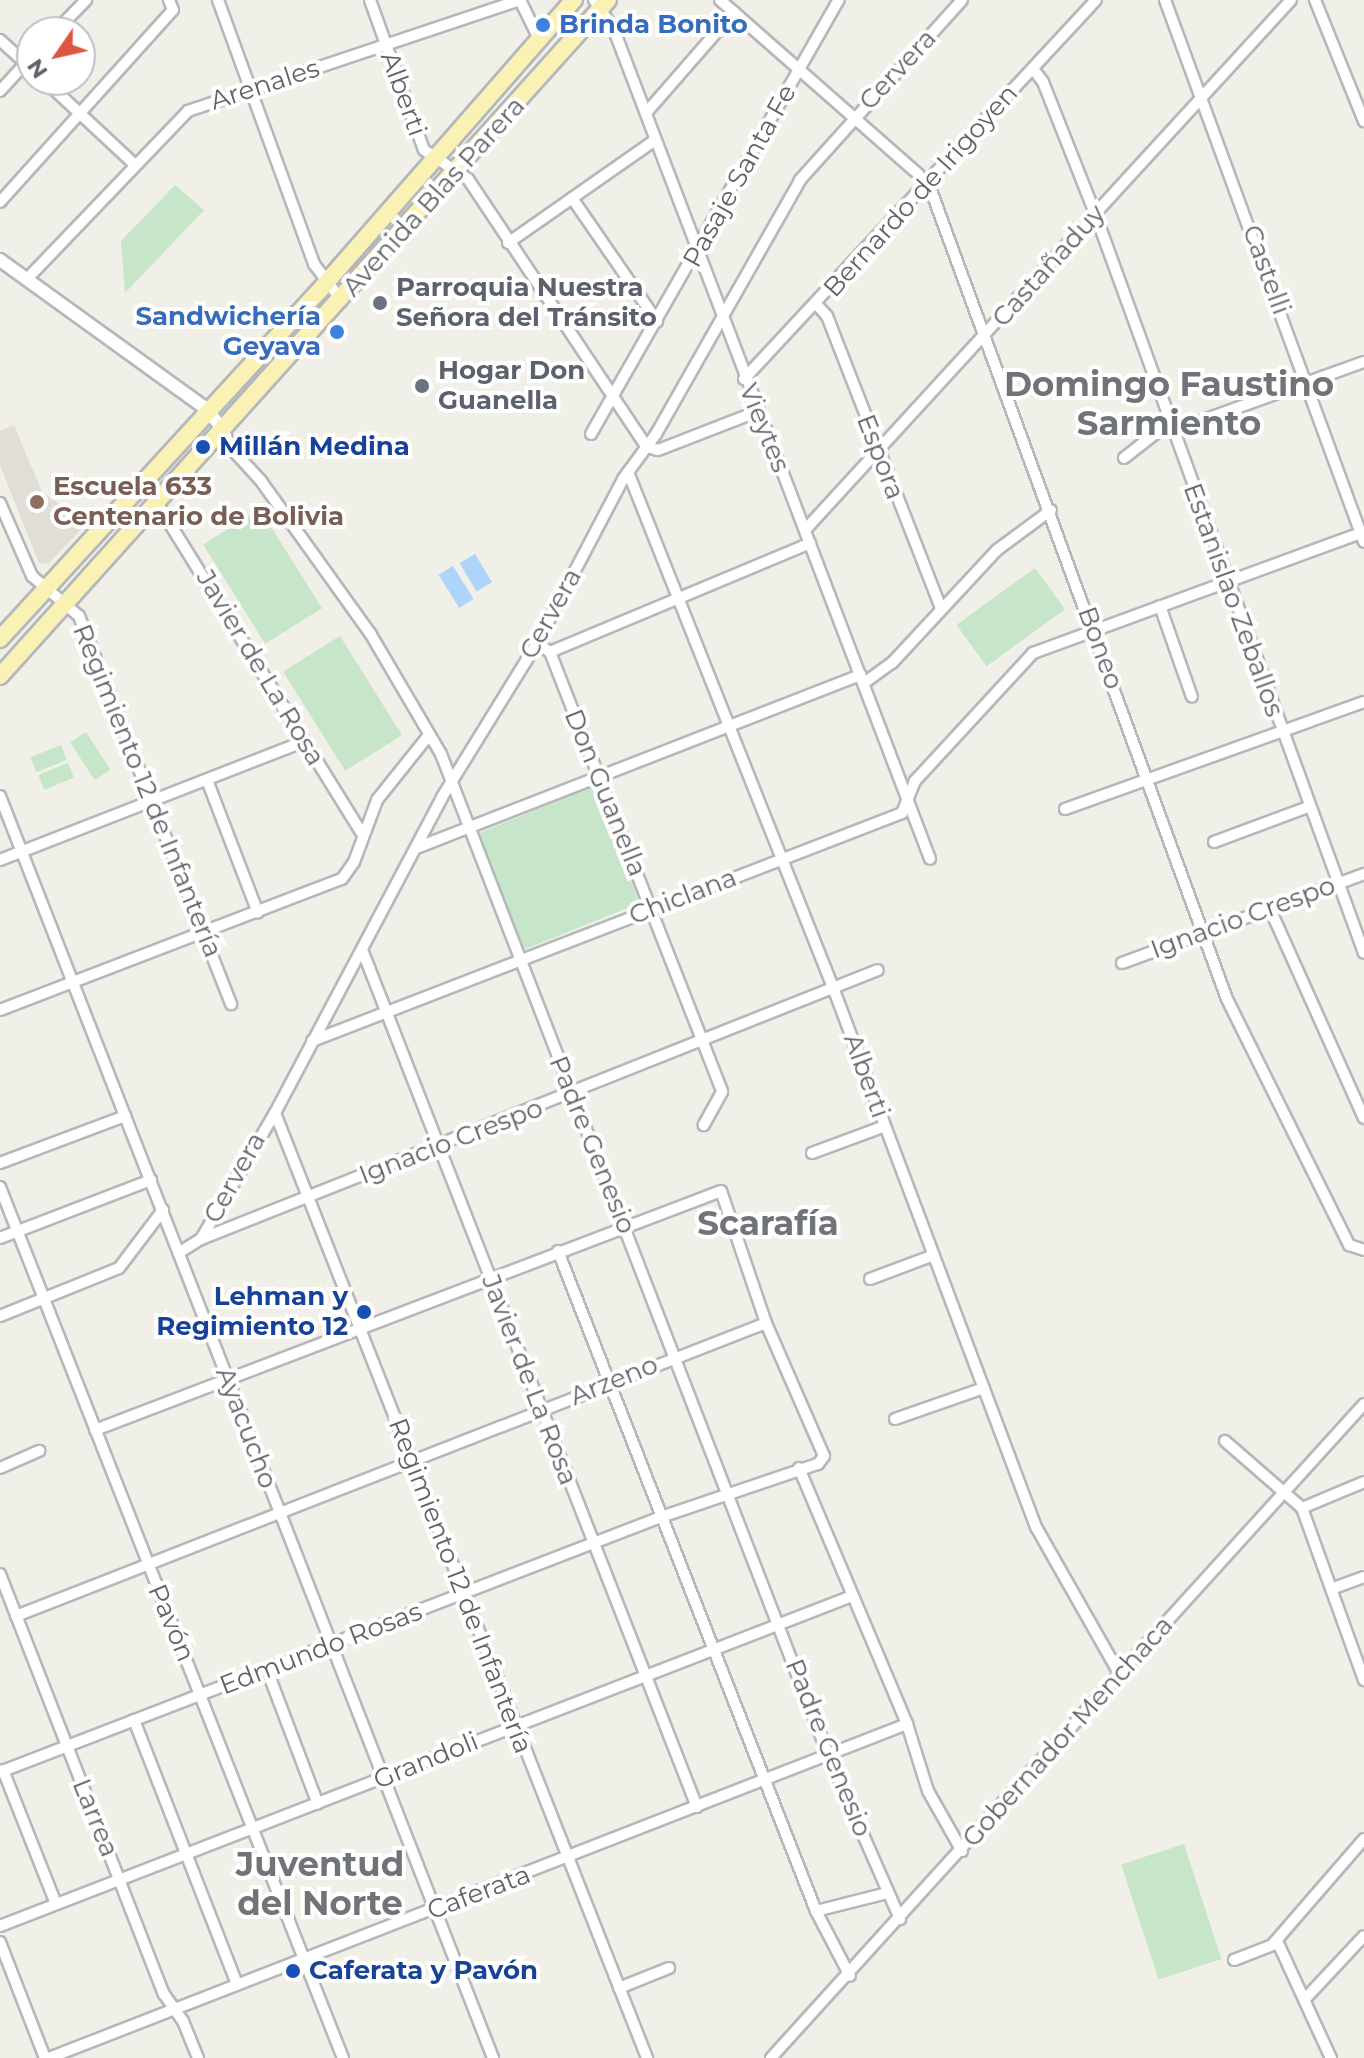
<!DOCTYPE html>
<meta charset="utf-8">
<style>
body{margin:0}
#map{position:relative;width:1364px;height:2058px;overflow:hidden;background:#f0efe8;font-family:Montserrat,sans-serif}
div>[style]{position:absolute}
.education>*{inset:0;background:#e0ded6}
.green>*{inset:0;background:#c7e5c9;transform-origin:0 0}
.water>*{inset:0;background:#afd4f9;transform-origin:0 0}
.roads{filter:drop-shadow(2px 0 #b5b7bb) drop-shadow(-2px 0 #b5b7bb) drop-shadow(0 2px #b5b7bb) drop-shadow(0 -2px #b5b7bb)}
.minor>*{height:10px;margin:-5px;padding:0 5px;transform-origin:5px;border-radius:5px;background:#fff}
.tertiary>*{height:12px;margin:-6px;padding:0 6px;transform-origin:6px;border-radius:6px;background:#fff}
.primary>*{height:16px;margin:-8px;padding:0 8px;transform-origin:8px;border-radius:8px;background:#faf2b4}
.dots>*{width:22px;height:22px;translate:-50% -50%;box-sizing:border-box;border:4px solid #fff;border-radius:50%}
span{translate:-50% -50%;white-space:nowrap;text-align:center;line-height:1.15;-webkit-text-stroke:8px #fff;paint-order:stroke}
.shop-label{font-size:26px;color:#366cbe;font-weight:700}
.left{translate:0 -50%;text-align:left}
.right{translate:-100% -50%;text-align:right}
.street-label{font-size:26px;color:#5f6267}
.worship-label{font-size:26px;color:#5b616d;font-weight:700}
.transit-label{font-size:26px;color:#164399;font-weight:700}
.education-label{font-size:26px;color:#785e54;font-weight:700}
.district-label{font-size:34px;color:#707479;font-weight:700}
.north{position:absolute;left:16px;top:16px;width:80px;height:80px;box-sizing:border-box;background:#fff;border:2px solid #bfc0c2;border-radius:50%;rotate:236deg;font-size:22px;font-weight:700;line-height:32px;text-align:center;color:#5f6267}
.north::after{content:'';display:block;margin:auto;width:28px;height:36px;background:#de5641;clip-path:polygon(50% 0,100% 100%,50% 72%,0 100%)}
</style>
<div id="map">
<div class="education">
<div style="clip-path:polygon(14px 425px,42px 492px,87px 523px,48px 564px,39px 563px,0 465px,0 431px)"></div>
</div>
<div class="green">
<div style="clip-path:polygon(175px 185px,204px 210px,125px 293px,121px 241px)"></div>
<div style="left:260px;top:509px;width:117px;height:67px;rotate:58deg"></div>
<div style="left:1035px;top:568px;width:51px;height:97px;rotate:54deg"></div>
<div style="left:340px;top:636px;width:117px;height:67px;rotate:58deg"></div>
<div style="left:86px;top:732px;width:45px;height:19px;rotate:57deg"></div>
<div style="left:61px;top:745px;width:16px;height:33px;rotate:68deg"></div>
<div style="left:68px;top:763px;width:16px;height:32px;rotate:68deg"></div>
<div style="left:593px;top:787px;width:125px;height:124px;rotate:68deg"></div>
<div style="left:1184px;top:1844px;width:121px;height:66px;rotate:72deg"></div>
</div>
<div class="water">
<div style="left:475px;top:554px;width:33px;height:18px;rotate:59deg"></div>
<div style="left:453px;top:566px;width:39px;height:17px;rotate:58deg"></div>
</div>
<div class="roads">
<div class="minor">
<div style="left:218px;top:0;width:281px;rotate:70deg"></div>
<div style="left:314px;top:264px;width:46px;rotate:52.9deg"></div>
<div style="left:370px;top:0;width:159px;rotate:70.2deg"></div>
<div style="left:424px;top:150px;width:53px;rotate:33.4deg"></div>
<div style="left:468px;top:179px;width:322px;rotate:56.3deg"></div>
<div style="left:647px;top:447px;width:11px;rotate:15deg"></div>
<div style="left:658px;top:450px;width:105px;rotate:-21.2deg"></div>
<div style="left:520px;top:0;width:46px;rotate:64deg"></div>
<div style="left:594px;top:0;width:36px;rotate:56deg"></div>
<div style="left:614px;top:30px;width:887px;rotate:69.13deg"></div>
<div style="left:720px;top:0;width:264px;rotate:41.3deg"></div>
<div style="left:918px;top:174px;width:24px;rotate:54deg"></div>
<div style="left:932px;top:193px;width:858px;rotate:69.9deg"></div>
<div style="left:1227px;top:999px;width:275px;rotate:63.6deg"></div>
<div style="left:1349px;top:1245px;width:16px;rotate:18deg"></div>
<div style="left:1165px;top:0;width:577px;rotate:69.84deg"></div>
<div style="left:1315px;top:0;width:131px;rotate:68deg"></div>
<div style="left:55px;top:32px;width:45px;rotate:-45.9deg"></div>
<div style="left:0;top:40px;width:43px;rotate:42.2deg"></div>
<div style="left:1033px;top:69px;width:16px;rotate:52deg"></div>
<div style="left:1043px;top:82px;width:144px;rotate:68.4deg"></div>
<div style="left:1096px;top:216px;width:784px;rotate:70.02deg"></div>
<div style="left:44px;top:80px;width:123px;rotate:43deg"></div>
<div style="left:0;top:91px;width:47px;rotate:-47.6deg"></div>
<div style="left:646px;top:113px;width:134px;rotate:-48.9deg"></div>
<div style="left:572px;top:198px;width:150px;rotate:55.4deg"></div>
<div style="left:0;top:202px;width:258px;rotate:-48deg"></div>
<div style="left:173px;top:10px;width:11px;rotate:-112deg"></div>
<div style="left:508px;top:243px;width:179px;rotate:-35deg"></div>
<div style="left:26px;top:280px;width:234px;rotate:-46.2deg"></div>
<div style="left:188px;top:111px;width:349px;rotate:-18.5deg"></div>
<div style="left:817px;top:305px;width:15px;rotate:48deg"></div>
<div style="left:827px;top:316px;width:314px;rotate:68.7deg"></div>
<div style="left:744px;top:379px;width:517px;rotate:-47.12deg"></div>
<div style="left:224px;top:430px;width:18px;rotate:71deg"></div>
<div style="left:230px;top:447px;width:46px;rotate:47.6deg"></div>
<div style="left:261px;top:481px;width:187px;rotate:54.4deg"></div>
<div style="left:370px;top:633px;width:140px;rotate:59.6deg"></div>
<div style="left:441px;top:754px;width:1075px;rotate:68.85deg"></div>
<div style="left:829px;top:1757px;width:177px;rotate:66.3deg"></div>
<div style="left:1173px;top:431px;width:203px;rotate:-19.9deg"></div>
<div style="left:591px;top:434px;width:500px;rotate:-60.3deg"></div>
<div style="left:1124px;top:458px;width:58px;rotate:-38deg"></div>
<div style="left:628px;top:472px;width:557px;rotate:68.31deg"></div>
<div style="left:834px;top:990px;width:574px;rotate:69.39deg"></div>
<div style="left:1036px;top:1527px;width:168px;rotate:60.4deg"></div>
<div style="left:0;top:503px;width:80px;rotate:66.3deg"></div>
<div style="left:32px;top:576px;width:62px;rotate:40.4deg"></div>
<div style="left:79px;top:616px;width:417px;rotate:68.6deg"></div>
<div style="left:157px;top:503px;width:388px;rotate:58.2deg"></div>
<div style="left:805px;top:530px;width:719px;rotate:-47.48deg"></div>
<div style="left:1160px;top:606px;width:96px;rotate:70.6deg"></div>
<div style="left:537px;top:643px;width:16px;rotate:35deg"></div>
<div style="left:550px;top:652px;width:472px;rotate:68.6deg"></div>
<div style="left:722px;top:1092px;width:38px;rotate:119deg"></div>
<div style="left:550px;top:652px;width:282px;rotate:-22.7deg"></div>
<div style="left:864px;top:683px;width:34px;rotate:-36deg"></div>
<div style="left:892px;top:663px;width:154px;rotate:-47.1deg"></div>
<div style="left:997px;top:550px;width:67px;rotate:-36.5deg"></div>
<div style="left:207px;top:780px;width:142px;rotate:69deg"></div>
<div style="left:0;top:796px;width:1355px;rotate:68.66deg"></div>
<div style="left:1065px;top:809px;width:318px;rotate:-19.7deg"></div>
<div style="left:1214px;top:842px;width:100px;rotate:-20.4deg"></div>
<div style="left:419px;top:847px;width:474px;rotate:-21.3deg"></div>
<div style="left:0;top:860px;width:327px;rotate:-21.3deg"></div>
<div style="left:1270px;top:909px;width:229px;rotate:65.8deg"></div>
<div style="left:363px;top:952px;width:918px;rotate:68.66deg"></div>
<div style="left:1122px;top:963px;width:258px;rotate:-20.2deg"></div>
<div style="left:0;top:1010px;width:366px;rotate:-21deg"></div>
<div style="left:342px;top:879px;width:21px;rotate:-55deg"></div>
<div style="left:354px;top:862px;width:66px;rotate:-69.6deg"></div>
<div style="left:377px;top:800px;width:83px;rotate:-51.3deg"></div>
<div style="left:312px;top:1041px;width:633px;rotate:-21.13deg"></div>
<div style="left:902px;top:813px;width:35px;rotate:-68deg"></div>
<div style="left:915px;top:781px;width:174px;rotate:-47.3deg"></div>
<div style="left:1033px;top:653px;width:352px;rotate:-20.1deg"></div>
<div style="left:275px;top:1113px;width:1016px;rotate:68.51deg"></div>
<div style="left:812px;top:1153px;width:78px;rotate:-20.3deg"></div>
<div style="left:0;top:1163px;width:134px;rotate:-20.6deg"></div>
<div style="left:0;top:1187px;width:936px;rotate:68.51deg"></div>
<div style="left:0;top:1238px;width:162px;rotate:-21deg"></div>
<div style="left:201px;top:1239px;width:728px;rotate:-21.67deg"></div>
<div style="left:558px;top:1251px;width:709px;rotate:68.65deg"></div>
<div style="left:816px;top:1911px;width:73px;rotate:62.4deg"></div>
<div style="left:180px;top:1252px;width:25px;rotate:-32deg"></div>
<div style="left:201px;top:1239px;width:146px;rotate:-59.6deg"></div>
<div style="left:275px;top:1113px;width:357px;rotate:-62.1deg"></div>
<div style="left:442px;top:797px;width:181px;rotate:-58.3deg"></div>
<div style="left:537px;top:643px;width:185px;rotate:-62.3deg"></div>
<div style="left:623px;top:479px;width:56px;rotate:-53.7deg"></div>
<div style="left:656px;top:434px;width:292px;rotate:-60.4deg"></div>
<div style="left:800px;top:180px;width:242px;rotate:-48deg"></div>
<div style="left:870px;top:1279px;width:68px;rotate:-20.6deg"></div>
<div style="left:0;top:1316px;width:128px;rotate:-22deg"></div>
<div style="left:119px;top:1268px;width:73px;rotate:-52.8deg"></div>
<div style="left:895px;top:1419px;width:94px;rotate:-19.2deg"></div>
<div style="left:1225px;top:1441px;width:102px;rotate:41deg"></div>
<div style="left:1302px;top:1508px;width:183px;rotate:70.2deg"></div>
<div style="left:0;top:1468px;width:43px;rotate:-23.6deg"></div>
<div style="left:799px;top:1468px;width:278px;rotate:67.1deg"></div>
<div style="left:907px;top:1724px;width:70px;rotate:72.6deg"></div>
<div style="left:928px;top:1791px;width:69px;rotate:60.5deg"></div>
<div style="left:1302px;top:1508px;width:67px;rotate:-22.8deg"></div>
<div style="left:0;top:1574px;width:451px;rotate:68.7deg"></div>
<div style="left:164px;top:1994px;width:33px;rotate:55deg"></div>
<div style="left:183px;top:2021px;width:40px;rotate:68deg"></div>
<div style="left:1331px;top:1589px;width:35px;rotate:-20deg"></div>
<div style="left:16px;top:1616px;width:805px;rotate:-21.34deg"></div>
<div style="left:267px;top:1670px;width:143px;rotate:69.2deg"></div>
<div style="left:134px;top:1720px;width:283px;rotate:68.7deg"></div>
<div style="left:3px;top:1770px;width:144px;rotate:68.4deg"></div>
<div style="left:0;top:1772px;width:708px;rotate:-21.1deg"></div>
<div style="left:661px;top:1517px;width:166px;rotate:-18.7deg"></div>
<div style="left:818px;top:1464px;width:10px;rotate:-53deg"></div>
<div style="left:824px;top:1456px;width:145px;rotate:-113.6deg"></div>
<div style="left:766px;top:1323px;width:139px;rotate:-108.8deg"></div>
<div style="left:721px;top:1191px;width:670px;rotate:159.1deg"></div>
<div style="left:816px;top:1911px;width:73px;rotate:-14.2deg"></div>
<div style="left:0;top:1926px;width:914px;rotate:-21.17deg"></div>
<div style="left:0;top:1942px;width:124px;rotate:68.8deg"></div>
<div style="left:1273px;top:1944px;width:139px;rotate:-49.1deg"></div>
<div style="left:1234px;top:1960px;width:47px;rotate:-21.1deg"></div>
<div style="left:1278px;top:1943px;width:127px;rotate:65.3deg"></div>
<div style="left:619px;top:1988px;width:54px;rotate:-21.8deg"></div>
<div style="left:1305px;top:1999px;width:86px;rotate:-46.9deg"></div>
<div style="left:49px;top:2058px;width:921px;rotate:-21.27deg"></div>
<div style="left:771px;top:2058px;width:883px;rotate:-47.8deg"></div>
</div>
<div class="tertiary">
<div style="left:0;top:260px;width:251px;rotate:35.8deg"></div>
<div style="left:204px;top:407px;width:30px;rotate:49deg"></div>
</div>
<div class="primary">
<div style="left:0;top:639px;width:481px;rotate:-47.5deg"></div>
<div style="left:325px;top:284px;width:378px;rotate:-48.8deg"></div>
<div style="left:0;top:676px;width:909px;rotate:-48.03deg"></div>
</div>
</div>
<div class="dots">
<div style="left:543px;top:25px;background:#3f7fe0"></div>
<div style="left:380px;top:303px;background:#6b7280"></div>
<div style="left:337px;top:332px;background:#3f7fe0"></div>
<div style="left:422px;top:386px;background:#6b7280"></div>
<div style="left:203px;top:447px;background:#1a4fb4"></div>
<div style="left:37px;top:502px;background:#8d6e63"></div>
<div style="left:364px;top:1312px;background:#1a4fb4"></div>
<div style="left:293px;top:1971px;background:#1a4fb4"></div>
</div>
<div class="shop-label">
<span class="left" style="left:559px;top:25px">Brinda Bonito</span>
<span class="right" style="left:321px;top:332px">Sandwichería<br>Geyava</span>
</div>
<div class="street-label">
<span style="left:898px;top:70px;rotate:-47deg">Cervera</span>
<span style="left:265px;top:85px;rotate:-18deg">Arenales</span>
<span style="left:403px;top:94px;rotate:70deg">Alberti</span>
<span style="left:740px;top:176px;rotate:-61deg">Pasaje Santa Fe</span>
<span style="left:921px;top:191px;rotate:-48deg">Bernardo de Irigoyen</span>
<span style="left:434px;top:197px;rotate:-48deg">Avenida Blas Parera</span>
<span style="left:1049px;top:266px;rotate:-48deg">Castañaduy</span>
<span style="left:1266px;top:270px;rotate:70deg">Castelli</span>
<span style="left:764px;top:428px;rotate:68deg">Vieytes</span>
<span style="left:880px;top:457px;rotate:69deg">Espora</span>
<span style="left:1233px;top:600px;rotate:70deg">Estanislao Zeballos</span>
<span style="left:551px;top:614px;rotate:-61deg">Cervera</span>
<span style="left:1100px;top:648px;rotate:70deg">Boneo</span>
<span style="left:260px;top:668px;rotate:59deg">Javier de La Rosa</span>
<span style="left:147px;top:791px;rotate:68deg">Regimiento 12 de Infantería</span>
<span style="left:605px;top:793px;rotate:68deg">Don Guanella</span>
<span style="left:683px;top:897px;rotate:-21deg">Chiclana</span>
<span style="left:1243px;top:918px;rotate:-20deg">Ignacio Crespo</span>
<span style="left:866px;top:1076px;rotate:70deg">Alberti</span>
<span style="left:451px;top:1142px;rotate:-21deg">Ignacio Crespo</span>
<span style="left:592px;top:1145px;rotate:68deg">Padre Genesio</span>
<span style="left:235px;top:1178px;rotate:-61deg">Cervera</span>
<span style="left:529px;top:1380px;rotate:69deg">Javier de La Rosa</span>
<span style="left:614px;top:1381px;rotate:-22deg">Arzeno</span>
<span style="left:246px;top:1428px;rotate:69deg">Ayacucho</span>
<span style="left:460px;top:1586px;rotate:69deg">Regimiento 12 de Infantería</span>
<span style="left:171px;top:1623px;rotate:67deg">Pavón</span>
<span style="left:321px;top:1649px;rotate:-21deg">Edmundo Rosas</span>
<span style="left:1068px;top:1732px;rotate:-48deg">Gobernador Menchaca</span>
<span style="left:828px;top:1748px;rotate:68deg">Padre Genesio</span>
<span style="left:426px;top:1761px;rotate:-22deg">Grandoli</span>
<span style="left:95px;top:1818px;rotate:68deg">Larrea</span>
<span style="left:479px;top:1893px;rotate:-21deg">Caferata</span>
</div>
<div class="worship-label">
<span class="left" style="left:396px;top:303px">Parroquia Nuestra<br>Señora del Tránsito</span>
<span class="left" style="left:438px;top:386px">Hogar Don<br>Guanella</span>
</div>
<div class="transit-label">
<span class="left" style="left:219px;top:447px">Millán Medina</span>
<span class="right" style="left:348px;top:1312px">Lehman y<br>Regimiento 12</span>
<span class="left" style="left:309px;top:1971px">Caferata y Pavón</span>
</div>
<div class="education-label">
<span class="left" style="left:53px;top:502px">Escuela 633<br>Centenario de Bolivia</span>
</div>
<div class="district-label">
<span style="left:1169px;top:404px">Domingo Faustino<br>Sarmiento</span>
<span style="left:768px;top:1224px">Scarafía</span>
<span style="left:320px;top:1884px">Juventud<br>del Norte</span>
</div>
<div class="north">N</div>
</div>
